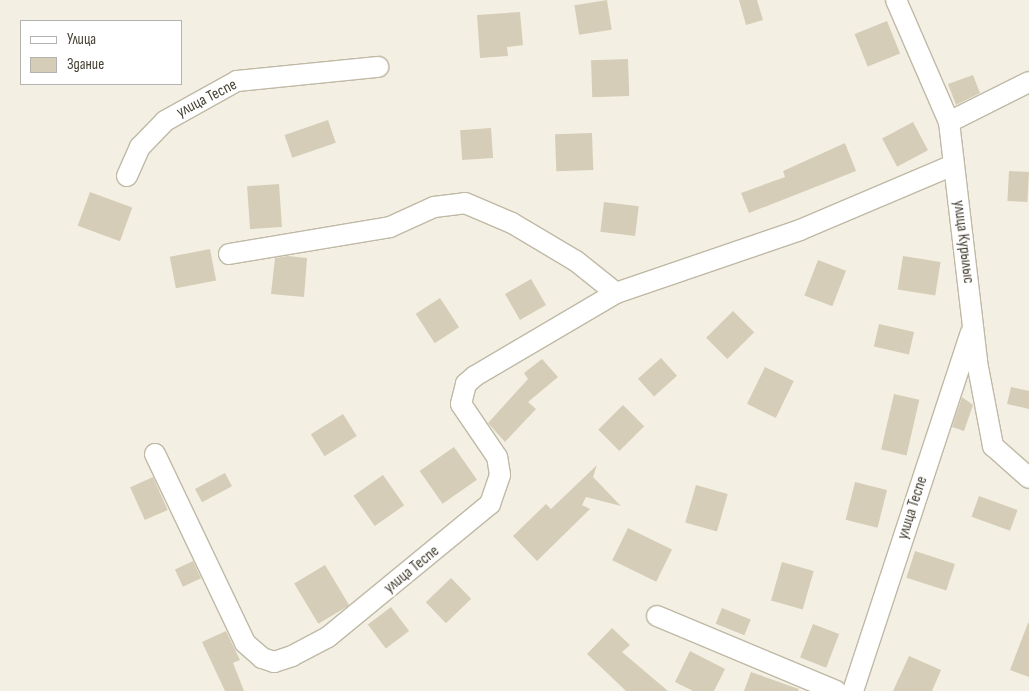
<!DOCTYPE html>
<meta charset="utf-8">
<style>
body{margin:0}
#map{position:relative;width:1029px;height:691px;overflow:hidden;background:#f3f0e3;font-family:"Sofia Sans Condensed",sans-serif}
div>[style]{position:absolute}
.building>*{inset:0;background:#d5cdb7;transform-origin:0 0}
.roads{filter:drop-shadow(1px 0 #bfb9a5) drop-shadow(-1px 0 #bfb9a5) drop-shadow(0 1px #bfb9a5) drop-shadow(0 -1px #bfb9a5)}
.minor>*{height:20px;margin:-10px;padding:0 10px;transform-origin:10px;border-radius:10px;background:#fff}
span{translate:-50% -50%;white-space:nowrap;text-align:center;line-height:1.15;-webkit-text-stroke:5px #fff;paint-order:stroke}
.street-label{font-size:16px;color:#454033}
.legend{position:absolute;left:20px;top:20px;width:162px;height:65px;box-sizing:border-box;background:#fff;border:1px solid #b5b3ad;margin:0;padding:6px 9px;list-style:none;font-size:15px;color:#454033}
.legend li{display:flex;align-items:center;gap:10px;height:25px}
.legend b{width:25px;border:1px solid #b5b3ad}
</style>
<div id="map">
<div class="building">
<div style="left:607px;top:0;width:30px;height:33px;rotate:81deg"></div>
<div style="clip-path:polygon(739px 0,757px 0,763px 20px,746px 25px)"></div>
<div style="clip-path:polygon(520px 12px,523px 45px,507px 47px,508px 56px,480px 58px,477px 15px)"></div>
<div style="left:887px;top:21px;width:35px;height:35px;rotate:68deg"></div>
<div style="left:628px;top:59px;width:37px;height:37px;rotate:88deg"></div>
<div style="clip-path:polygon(973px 75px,980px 93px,956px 105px,948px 84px)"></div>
<div style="left:328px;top:120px;width:24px;height:46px;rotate:71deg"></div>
<div style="left:913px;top:122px;width:32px;height:35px;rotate:62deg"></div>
<div style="left:491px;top:128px;width:30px;height:31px;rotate:86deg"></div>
<div style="left:592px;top:133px;width:37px;height:37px;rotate:88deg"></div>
<div style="clip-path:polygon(845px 143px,856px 171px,749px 213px,741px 193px,785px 177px,783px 171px)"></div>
<div style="left:1009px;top:171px;width:20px;height:30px;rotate:3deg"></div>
<div style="left:279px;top:184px;width:43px;height:32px;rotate:86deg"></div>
<div style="left:90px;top:192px;width:45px;height:36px;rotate:20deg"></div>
<div style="left:604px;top:202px;width:35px;height:30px;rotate:7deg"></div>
<div style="left:210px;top:249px;width:32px;height:41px;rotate:79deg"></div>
<div style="clip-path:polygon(288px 256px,307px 258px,304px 297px,271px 294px,275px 258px)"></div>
<div style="left:903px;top:256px;width:38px;height:34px;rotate:9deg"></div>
<div style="left:818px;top:260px;width:30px;height:38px;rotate:21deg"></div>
<div style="left:531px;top:279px;width:30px;height:30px;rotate:60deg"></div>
<div style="left:440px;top:298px;width:35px;height:29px;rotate:57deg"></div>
<div style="left:733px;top:311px;width:30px;height:38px;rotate:45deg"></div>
<div style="left:879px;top:324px;width:36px;height:23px;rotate:13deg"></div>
<div style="left:661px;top:358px;width:24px;height:31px;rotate:48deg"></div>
<div style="clip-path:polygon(542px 359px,558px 377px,528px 402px,536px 409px,505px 442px,488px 423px,528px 379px,524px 373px)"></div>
<div style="left:765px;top:367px;width:32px;height:41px;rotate:26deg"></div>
<div style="clip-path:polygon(1011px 387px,1029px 391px,1029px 409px,1007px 404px)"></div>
<div style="left:894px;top:394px;width:26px;height:57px;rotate:13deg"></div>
<div style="clip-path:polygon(962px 397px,973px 405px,964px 431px,952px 427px)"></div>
<div style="left:623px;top:405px;width:30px;height:35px;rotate:45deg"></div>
<div style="left:343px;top:414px;width:26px;height:38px;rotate:58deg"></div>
<div style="left:454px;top:447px;width:40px;height:42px;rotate:55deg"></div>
<div style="clip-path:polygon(597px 465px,593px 477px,621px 506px,586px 497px,582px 505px,590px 509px,537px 561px,513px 536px,546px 504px,551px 509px)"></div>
<div style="left:225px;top:473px;width:15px;height:34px;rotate:62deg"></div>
<div style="left:383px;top:475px;width:37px;height:36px;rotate:55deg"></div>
<div style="left:153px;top:477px;width:36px;height:25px;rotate:66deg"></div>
<div style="left:855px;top:482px;width:33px;height:39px;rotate:14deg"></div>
<div style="left:696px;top:485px;width:33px;height:39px;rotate:16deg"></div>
<div style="left:979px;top:496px;width:41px;height:22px;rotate:20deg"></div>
<div style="left:628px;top:528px;width:49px;height:36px;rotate:26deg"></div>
<div style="left:915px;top:551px;width:42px;height:28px;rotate:18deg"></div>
<div style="left:193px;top:561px;width:19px;height:20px;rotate:65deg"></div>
<div style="left:782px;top:562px;width:33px;height:40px;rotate:16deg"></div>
<div style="left:325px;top:565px;width:47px;height:36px;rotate:59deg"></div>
<div style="left:451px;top:578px;width:29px;height:35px;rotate:46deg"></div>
<div style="left:391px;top:607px;width:30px;height:29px;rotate:53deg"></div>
<div style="left:722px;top:608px;width:31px;height:17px;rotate:22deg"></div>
<div style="clip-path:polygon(1028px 623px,1029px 623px,1029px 677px,1010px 670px)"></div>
<div style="left:813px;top:624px;width:28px;height:36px;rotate:21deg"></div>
<div style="clip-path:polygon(612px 628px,630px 645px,622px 652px,668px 691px,626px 691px,587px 654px)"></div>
<div style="clip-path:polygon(226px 631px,240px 660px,233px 663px,244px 691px,225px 691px,202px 642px)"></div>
<div style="clip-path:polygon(690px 651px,725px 669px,714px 691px,693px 691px,675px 682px)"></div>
<div style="clip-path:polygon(909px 656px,941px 670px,932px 691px,893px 691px)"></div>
<div style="clip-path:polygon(751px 672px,799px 689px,798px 691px,744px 691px)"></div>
</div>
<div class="roads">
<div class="minor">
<div style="left:896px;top:0;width:133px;rotate:66.5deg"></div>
<div style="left:949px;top:122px;width:242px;rotate:83.3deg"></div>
<div style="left:977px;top:362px;width:86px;rotate:79.2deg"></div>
<div style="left:993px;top:446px;width:48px;rotate:41.6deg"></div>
<div style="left:949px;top:122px;width:89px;rotate:-26.6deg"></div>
<div style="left:127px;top:176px;width:32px;rotate:-66deg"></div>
<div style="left:140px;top:147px;width:36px;rotate:-46deg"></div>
<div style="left:165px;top:121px;width:82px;rotate:-29.1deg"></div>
<div style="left:237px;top:81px;width:142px;rotate:-5.7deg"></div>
<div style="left:229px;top:254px;width:163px;rotate:-9.5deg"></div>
<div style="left:390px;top:227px;width:48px;rotate:-24.4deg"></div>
<div style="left:434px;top:207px;width:31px;rotate:-7deg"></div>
<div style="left:465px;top:203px;width:51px;rotate:23.1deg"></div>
<div style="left:512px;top:223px;width:74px;rotate:30.7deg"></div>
<div style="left:576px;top:261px;width:51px;rotate:38.7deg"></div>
<div style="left:155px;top:454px;width:209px;rotate:64.5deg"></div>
<div style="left:245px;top:643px;width:23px;rotate:41deg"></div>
<div style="left:262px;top:658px;width:13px;rotate:18deg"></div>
<div style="left:274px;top:662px;width:19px;rotate:-18deg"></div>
<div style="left:292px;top:656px;width:41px;rotate:-27.8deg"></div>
<div style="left:328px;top:637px;width:210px;rotate:-39.4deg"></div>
<div style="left:490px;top:504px;width:31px;rotate:-71deg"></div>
<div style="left:500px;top:475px;width:18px;rotate:-99deg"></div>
<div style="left:497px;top:457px;width:64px;rotate:-124.2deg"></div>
<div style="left:461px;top:404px;width:21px;rotate:-76deg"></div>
<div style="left:466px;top:384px;width:12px;rotate:-42deg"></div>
<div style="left:475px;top:376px;width:164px;rotate:-30.5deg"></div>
<div style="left:616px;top:293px;width:194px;rotate:-18.9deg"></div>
<div style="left:800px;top:230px;width:166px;rotate:-23deg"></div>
<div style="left:657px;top:616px;width:194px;rotate:22.7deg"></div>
<div style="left:853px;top:691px;width:377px;rotate:-71.8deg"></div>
</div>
</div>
<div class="street-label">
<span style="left:207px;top:99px;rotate:-27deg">улица Теспе</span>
<span style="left:963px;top:242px;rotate:83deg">улица Курылыс</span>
<span style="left:913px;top:508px;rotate:-72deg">улица Теспе</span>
<span style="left:412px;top:570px;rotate:-39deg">улица Теспе</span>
</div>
<ul class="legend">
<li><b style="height:6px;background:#fff"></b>Улица</li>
<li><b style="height:14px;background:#d5cdb7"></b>Здание</li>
</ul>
</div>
